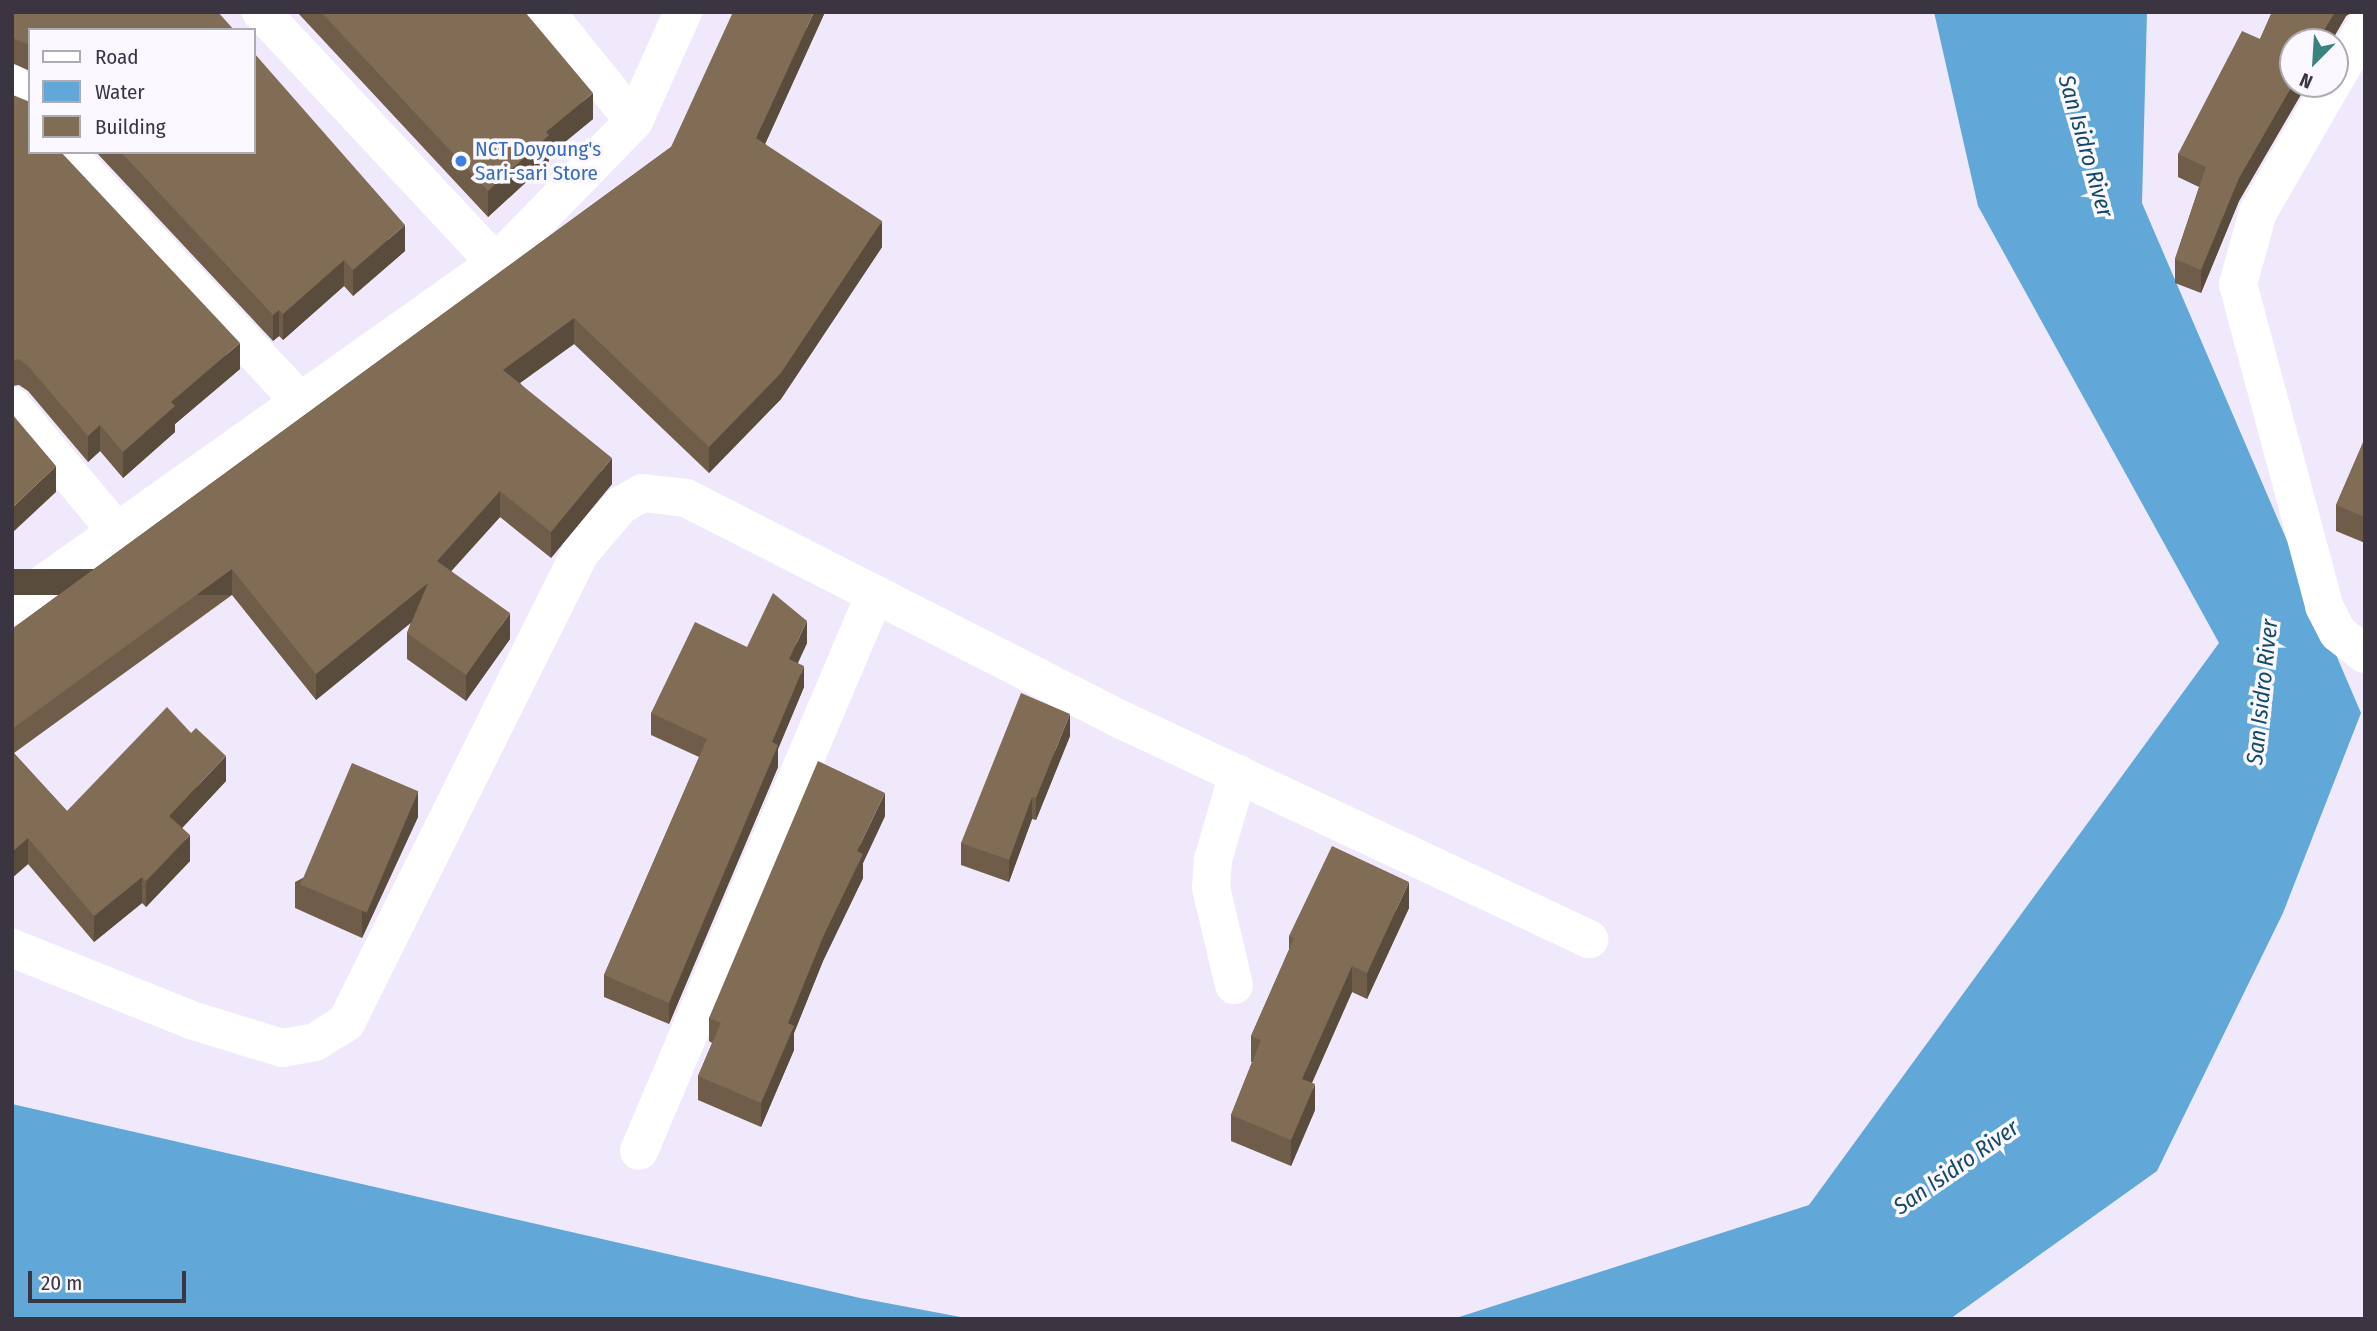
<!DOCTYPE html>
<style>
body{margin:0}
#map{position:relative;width:2377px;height:1331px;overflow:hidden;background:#f0e9fb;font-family:"Fira Sans Condensed",sans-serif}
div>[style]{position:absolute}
.water>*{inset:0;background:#61a8d8}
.minor>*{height:38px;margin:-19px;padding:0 19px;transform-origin:19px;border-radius:19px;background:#fff}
.wall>*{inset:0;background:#6f5d4a}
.shaded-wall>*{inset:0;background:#5a4c3c;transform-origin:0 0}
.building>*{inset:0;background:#816c56;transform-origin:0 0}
.dots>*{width:19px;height:19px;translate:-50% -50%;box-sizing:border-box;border:4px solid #fbf9ff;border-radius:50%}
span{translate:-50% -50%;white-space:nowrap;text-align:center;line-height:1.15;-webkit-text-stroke:7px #fbf9ff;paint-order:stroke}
.shop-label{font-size:21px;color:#366cbe}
.left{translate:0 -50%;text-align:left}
.water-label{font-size:23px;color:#124969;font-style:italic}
.frame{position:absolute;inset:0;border:14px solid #3a3540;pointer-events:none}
.legend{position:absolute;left:28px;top:28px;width:228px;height:126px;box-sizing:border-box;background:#fbf9ff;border:2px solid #aeabb3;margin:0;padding:9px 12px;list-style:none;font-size:21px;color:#3a3540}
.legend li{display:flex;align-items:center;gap:14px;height:35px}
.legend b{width:35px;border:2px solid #aeabb3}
.north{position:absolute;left:2279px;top:28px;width:70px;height:70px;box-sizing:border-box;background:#fbf9ff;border:2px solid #aeabb3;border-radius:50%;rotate:204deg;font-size:19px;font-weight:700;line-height:28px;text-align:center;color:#3a3540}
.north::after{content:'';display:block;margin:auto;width:24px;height:32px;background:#3a827d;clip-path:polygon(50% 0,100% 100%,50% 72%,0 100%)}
.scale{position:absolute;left:28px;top:1271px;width:158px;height:32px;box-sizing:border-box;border:4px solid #3a3540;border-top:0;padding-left:9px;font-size:21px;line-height:24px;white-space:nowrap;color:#3a3540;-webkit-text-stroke:5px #fbf9ff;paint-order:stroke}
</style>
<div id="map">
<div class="water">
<div style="clip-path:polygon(1934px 12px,2147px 12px,2142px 203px,2361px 713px,2283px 913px,2157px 1171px,1950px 1319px,1453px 1319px,1809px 1205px,2219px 643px,1978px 206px)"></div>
<div style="clip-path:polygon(12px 1104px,860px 1298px,971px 1319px,12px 1319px)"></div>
</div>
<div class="minor">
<div style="left:261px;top:12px;width:344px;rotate:46.9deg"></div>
<div style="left:546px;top:12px;width:140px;rotate:51.1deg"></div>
<div style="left:2335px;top:79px;width:60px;rotate:-60deg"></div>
<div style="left:12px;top:84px;width:29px;rotate:52deg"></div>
<div style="left:2332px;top:84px;width:148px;rotate:120deg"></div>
<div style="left:2258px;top:212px;width:75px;rotate:105.5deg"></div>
<div style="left:2238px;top:284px;width:333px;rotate:75deg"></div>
<div style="left:2324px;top:606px;width:30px;rotate:63deg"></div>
<div style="left:2338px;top:633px;width:34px;rotate:38deg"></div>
<div style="left:66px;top:152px;width:339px;rotate:46.8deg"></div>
<div style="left:12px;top:406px;width:160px;rotate:50.1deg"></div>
<div style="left:12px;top:606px;width:593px;rotate:-35.32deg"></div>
<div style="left:496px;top:263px;width:198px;rotate:-45.8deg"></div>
<div style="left:634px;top:121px;width:120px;rotate:-65.8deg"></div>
<div style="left:12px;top:948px;width:193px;rotate:21.9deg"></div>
<div style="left:191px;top:1020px;width:95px;rotate:17.1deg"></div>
<div style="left:282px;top:1048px;width:34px;rotate:-10deg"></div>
<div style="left:315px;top:1042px;width:36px;rotate:-32deg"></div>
<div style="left:346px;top:1023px;width:525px;rotate:-63.53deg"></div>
<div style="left:580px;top:553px;width:63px;rotate:-49.5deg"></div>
<div style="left:621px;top:505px;width:25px;rotate:-29deg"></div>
<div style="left:643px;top:493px;width:43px;rotate:6.6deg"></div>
<div style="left:686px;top:498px;width:492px;rotate:27deg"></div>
<div style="left:1124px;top:721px;width:514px;rotate:25.12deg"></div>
<div style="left:1234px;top:985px;width:100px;rotate:-103.3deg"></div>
<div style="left:1211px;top:888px;width:28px;rotate:-86deg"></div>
<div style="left:1213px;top:860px;width:90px;rotate:-73.8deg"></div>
<div style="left:639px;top:1151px;width:605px;rotate:-67.04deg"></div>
</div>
<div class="wall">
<div style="clip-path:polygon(12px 12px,30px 30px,30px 71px,12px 63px)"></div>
<div style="clip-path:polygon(297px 12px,525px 12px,593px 119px,549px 155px,549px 161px,488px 217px)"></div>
<div style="clip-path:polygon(825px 12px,765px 144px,882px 247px,781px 399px,709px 473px,574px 344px,520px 383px,612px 484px,551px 558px,500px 517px,451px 571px,510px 639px,466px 701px,407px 659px,407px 633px,411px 622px,316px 700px,232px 595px,14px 753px,67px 811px,226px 781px,182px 828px,190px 861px,146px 907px,142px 903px,94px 942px,28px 864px,12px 878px,12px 629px,671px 147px)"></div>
<div style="clip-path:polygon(2272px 12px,2352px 12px,2346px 16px,2331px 42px,2293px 42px,2293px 84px,2307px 84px,2239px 201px,2201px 293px,2175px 283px,2175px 259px,2199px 187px,2178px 177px,2178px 154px,2260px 39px)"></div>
<div style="clip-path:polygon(12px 94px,30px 152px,240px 369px,175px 424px,175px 432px,123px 478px,100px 451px,88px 462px,28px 391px,19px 385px,12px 386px)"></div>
<div style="clip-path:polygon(96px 152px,254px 152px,405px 251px,353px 296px,344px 286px,283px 340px,279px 336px,273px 341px)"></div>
<div style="clip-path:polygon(2365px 438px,2365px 543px,2336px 531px,2336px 505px)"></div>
<div style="clip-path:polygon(807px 643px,798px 663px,804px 687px,778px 749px,778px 767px,669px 1024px,604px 997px,604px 975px,699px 757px,651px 735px,651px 713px,747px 647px)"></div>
<div style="clip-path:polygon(1070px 736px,1036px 820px,1032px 819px,1009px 882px,961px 865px,961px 843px)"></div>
<div style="clip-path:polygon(885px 816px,863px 863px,863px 878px,823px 961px,794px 1033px,794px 1050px,761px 1127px,698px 1100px,698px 1076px,712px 1043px,709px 1041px,709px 1018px)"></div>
<div style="clip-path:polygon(418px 817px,362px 938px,295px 908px,295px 882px)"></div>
<div style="clip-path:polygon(1409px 908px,1367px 999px,1352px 992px,1312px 1083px,1315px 1110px,1291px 1166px,1231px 1141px,1231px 1115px,1252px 1062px,1251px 1062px,1251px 1036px,1289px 950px,1289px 936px)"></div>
</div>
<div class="shaded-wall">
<div style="clip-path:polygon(814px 12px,825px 12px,756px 164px,756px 138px)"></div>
<div style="clip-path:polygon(2335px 12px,2352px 12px,2346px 16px,2331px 42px,2317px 42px)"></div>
<div style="clip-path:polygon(2293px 84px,2307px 84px,2239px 201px,2201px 293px,2201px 270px,2239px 178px)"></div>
<div style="clip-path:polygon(593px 93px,593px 119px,549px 155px,549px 161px,488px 217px,488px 191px,546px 132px)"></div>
<div style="clip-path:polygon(882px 221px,882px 247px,781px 399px,709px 473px,709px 447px)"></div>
<div style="clip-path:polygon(405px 225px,405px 251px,353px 296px,353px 270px)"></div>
<div style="clip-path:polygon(344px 260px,344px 286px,283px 340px,283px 314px)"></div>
<div style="clip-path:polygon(279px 310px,279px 336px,273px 341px,273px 315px)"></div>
<div style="clip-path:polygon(574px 318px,574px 344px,503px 395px,503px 370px)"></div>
<div style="clip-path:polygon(240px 343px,240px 369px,175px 424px,175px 432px,123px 478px,123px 452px,171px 402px)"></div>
<div style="clip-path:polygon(100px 425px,100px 451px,88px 462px,88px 436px)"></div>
<div style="clip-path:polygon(612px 458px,612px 484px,551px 558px,551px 532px)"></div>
<div style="clip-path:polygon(56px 466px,56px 492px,12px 533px,12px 508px)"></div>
<div style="clip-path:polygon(500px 491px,500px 517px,437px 587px,437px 561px)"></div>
<div style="left:232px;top:569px;width:26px;height:272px;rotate:90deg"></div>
<div style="clip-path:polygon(428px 583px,428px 609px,316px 700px,316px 674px)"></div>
<div style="clip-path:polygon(510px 613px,510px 639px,466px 701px,466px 675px)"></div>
<div style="clip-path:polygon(807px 621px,807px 643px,789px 681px,789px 659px)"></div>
<div style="clip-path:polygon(804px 666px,804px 687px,778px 749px,778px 767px,669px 1024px,669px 1003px,772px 742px)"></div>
<div style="clip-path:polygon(1070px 714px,1070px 736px,1036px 820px,1036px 798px)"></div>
<div style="clip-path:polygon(226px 756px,226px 781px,169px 842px,169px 816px)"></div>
<div style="clip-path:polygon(418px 791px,418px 817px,362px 938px,362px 912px)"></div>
<div style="clip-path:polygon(885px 793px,885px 816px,863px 863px,863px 878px,823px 961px,794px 1033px,794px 1050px,761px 1127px,761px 1103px,788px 1023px,857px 851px)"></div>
<div style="clip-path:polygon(1032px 797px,1032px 819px,1009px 882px,1009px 860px)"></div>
<div style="clip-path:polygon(190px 835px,190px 861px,146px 907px,146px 881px)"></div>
<div style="clip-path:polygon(28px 838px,28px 864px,12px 878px,12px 852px)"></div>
<div style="clip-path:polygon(142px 877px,142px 903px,94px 942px,94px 916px)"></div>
<div style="clip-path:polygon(1409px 882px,1409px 908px,1367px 999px,1367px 973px)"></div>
<div style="clip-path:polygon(1352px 966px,1352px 992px,1302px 1105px,1302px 1079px)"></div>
<div style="clip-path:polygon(1315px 1084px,1315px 1110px,1291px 1166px,1291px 1140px)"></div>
</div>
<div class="building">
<div style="clip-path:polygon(12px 12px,218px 12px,234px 30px,30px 30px,30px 45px,12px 38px)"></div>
<div style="clip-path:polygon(321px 12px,525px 12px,593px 93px,546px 132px,549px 135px,488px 191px)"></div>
<div style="clip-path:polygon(733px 12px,814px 12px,756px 138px,882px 221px,781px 373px,709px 447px,574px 318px,503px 370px,612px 458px,551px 532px,500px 491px,437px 561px,510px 613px,466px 675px,407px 633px,428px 583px,316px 674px,232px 569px,12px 729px,12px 629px,671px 147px)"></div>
<div style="clip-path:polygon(2272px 12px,2335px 12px,2317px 42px,2293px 42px,2293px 84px,2239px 178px,2201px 270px,2175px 259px,2206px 167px,2178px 154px,2242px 31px,2260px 39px)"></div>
<div style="clip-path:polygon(254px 53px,405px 225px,353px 270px,344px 260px,283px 314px,279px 310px,273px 315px,121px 152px,254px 152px)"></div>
<div style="clip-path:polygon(12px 94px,13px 95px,30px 102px,30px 152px,61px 152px,240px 343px,171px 402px,175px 406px,123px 452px,100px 425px,88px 436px,28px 366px,19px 359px,12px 361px)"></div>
<div style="clip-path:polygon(12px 414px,56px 466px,12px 508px)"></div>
<div style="clip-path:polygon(2365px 438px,2365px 517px,2336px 505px)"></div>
<div style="clip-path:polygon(773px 593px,807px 621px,789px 659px,804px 666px,772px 742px,778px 745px,669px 1003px,604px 975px,707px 739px,651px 713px,695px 622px,747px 647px)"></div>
<div style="clip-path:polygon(1021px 693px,1070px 714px,1036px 798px,1032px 797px,1009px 860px,961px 843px)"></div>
<div style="clip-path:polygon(167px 707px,191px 733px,196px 728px,226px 756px,169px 816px,190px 835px,146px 881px,142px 877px,94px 916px,28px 838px,12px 852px,12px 752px,67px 811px)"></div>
<div style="clip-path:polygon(818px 761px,885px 793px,857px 851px,863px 854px,823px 937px,788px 1023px,794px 1026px,761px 1103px,698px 1076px,721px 1023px,709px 1018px)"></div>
<div style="left:352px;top:763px;width:72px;height:132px;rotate:23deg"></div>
<div style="clip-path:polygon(1332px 846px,1409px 882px,1367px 973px,1352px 966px,1302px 1079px,1315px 1084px,1291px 1140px,1231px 1115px,1261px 1040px,1251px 1036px,1294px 938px,1289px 936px)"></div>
</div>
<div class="dots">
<div style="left:461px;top:161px;background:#3f7fe0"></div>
</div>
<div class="shop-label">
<span class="left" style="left:475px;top:161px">NCT Doyoung's<br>Sari-sari Store</span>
</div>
<div class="water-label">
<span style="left:2086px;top:146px;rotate:74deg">San Isidro River</span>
<span style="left:2262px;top:692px;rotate:-84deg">San Isidro River</span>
<span style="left:1956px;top:1167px;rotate:-35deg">San Isidro River</span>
</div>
<div class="frame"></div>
<ul class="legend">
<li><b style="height:9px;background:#fff"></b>Road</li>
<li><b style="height:19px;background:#61a8d8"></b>Water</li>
<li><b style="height:19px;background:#816c56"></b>Building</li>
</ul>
<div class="north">N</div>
<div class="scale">20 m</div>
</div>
